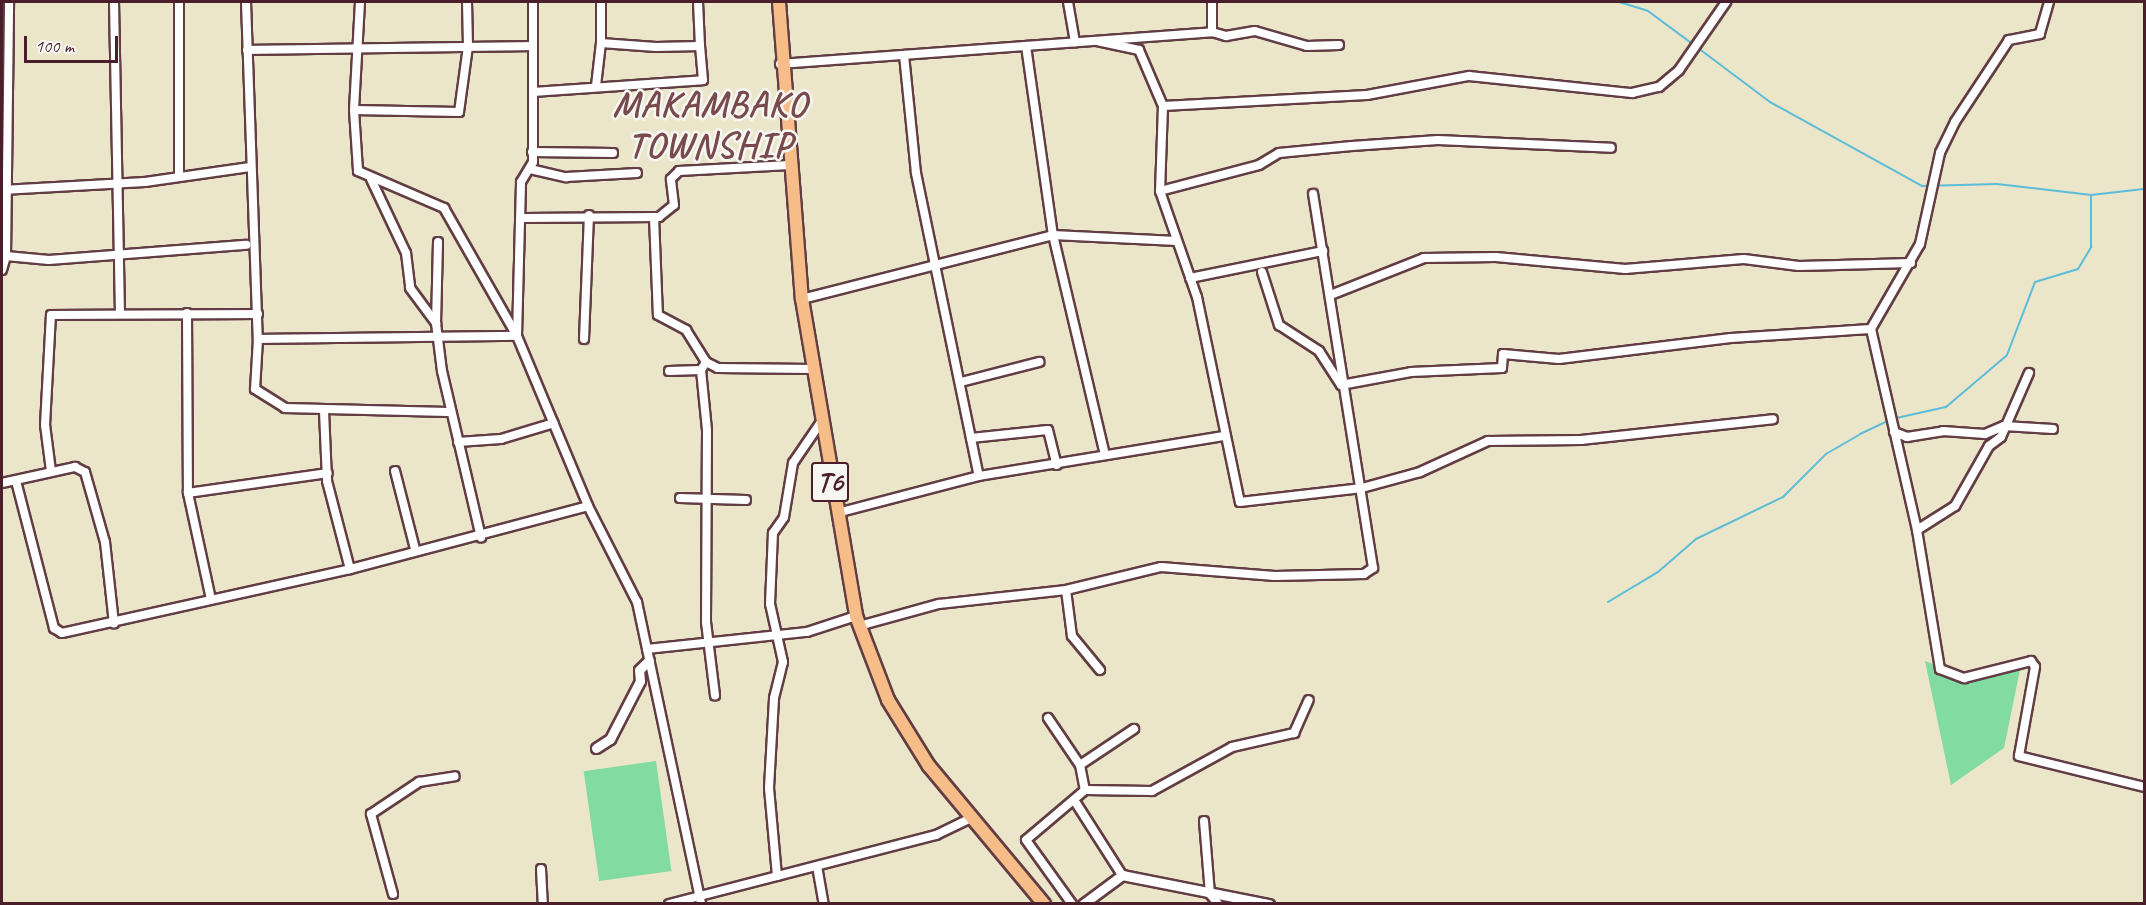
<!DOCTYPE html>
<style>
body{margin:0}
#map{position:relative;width:2146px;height:905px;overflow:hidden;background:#ebe5c9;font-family:Caveat,sans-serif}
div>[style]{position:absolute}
.green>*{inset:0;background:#82dba0;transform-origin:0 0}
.stream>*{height:2px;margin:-1px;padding:0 1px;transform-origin:1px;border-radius:1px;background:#5bbdd9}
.roads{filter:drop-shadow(2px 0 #623d43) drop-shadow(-2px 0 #623d43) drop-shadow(0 2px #623d43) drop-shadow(0 -2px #623d43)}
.minor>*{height:8px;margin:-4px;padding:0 4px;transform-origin:4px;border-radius:4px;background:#fff}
.tertiary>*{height:9px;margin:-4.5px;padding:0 4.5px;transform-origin:4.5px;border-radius:4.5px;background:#fff}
.trunk>*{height:12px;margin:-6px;padding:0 6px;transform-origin:6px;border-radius:6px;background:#f7bd88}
span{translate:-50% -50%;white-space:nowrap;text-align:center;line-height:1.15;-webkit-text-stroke:5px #f6f6f2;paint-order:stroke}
.shield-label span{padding:2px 4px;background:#f6f6f2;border:2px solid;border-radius:4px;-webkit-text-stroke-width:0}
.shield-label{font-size:28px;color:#4a1f2b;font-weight:700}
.district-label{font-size:36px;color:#794a4b;font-weight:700;letter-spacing:1.5px}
.frame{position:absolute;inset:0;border:3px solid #4a1f2b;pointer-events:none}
.scale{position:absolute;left:24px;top:36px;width:94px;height:27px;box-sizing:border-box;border:3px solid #4a1f2b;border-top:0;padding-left:8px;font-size:18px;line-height:21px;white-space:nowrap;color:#4a1f2b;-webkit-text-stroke:4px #f6f6f2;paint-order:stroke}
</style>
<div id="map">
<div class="green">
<div style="clip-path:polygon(1925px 661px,1977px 680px,2020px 670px,2004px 748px,1951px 785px)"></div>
<div style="left:656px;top:761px;width:111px;height:73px;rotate:82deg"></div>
</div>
<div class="stream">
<div style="left:1619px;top:2px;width:30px;rotate:17deg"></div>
<div style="left:1648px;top:11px;width:57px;rotate:36.5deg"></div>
<div style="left:1698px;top:48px;width:90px;rotate:36.9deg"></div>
<div style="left:1770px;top:102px;width:174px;rotate:28.9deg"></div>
<div style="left:1922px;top:186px;width:75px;rotate:-1.5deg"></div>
<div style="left:1997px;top:184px;width:95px;rotate:6.7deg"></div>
<div style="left:2091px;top:195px;width:53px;rotate:-6.5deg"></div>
<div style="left:1608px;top:602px;width:58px;rotate:-31deg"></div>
<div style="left:1658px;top:572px;width:50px;rotate:-41deg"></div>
<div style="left:1696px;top:539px;width:97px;rotate:-25.8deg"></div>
<div style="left:1783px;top:497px;width:61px;rotate:-45deg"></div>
<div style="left:1826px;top:454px;width:39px;rotate:-30deg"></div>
<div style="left:1860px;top:434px;width:35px;rotate:-25deg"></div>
<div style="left:1892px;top:419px;width:55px;rotate:-12.5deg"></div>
<div style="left:1946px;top:407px;width:80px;rotate:-40.4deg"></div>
<div style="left:2007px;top:355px;width:78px;rotate:-69deg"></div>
<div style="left:2035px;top:282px;width:45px;rotate:-16.8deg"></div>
<div style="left:2078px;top:269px;width:26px;rotate:-59deg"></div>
<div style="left:2091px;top:247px;width:52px;rotate:-90deg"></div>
</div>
<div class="roads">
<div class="minor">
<div style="left:114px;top:2px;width:311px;rotate:88.9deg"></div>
<div style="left:179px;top:2px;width:173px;rotate:90deg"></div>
<div style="left:246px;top:2px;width:337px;rotate:88deg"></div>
<div style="left:258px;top:339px;width:259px;rotate:-0.7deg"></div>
<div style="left:360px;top:2px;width:108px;rotate:93.2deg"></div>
<div style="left:354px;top:110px;width:61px;rotate:86.2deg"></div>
<div style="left:358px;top:171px;width:94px;rotate:23.3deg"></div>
<div style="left:444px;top:208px;width:147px;rotate:60.3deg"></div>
<div style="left:517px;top:336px;width:184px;rotate:67.3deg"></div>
<div style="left:588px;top:506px;width:108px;rotate:63deg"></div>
<div style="left:637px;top:602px;width:309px;rotate:78deg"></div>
<div style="left:601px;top:2px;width:41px;rotate:90deg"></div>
<div style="left:601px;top:43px;width:55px;rotate:4.2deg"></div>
<div style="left:656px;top:47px;width:44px;rotate:-1.3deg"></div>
<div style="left:700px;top:46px;width:44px;rotate:-92.6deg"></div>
<div style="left:1068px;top:2px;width:41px;rotate:80.1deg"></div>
<div style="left:1212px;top:2px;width:30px;rotate:90deg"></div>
<div style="left:1212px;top:32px;width:15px;rotate:16deg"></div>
<div style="left:1226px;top:36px;width:29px;rotate:-10deg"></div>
<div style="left:1255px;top:31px;width:54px;rotate:16.1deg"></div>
<div style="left:1307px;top:46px;width:32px;rotate:-2deg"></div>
<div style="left:2049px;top:2px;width:33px;rotate:106deg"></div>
<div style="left:2040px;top:34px;width:32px;rotate:169deg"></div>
<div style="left:2009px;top:40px;width:98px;rotate:123.4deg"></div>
<div style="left:1955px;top:122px;width:34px;rotate:116deg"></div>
<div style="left:1940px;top:153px;width:93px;rotate:102.4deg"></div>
<div style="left:1920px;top:244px;width:98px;rotate:120deg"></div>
<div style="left:1871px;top:329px;width:206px;rotate:77.1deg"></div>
<div style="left:1917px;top:530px;width:141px;rotate:80.6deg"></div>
<div style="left:1940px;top:669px;width:26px;rotate:21deg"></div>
<div style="left:1964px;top:678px;width:69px;rotate:-14.2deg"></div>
<div style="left:2031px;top:661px;width:7px;rotate:56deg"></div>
<div style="left:2035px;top:667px;width:90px;rotate:100.2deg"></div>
<div style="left:2019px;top:756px;width:129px;rotate:13.9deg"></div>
<div style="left:1097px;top:41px;width:43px;rotate:12.1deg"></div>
<div style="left:1139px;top:50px;width:61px;rotate:66.8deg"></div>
<div style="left:1163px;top:106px;width:85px;rotate:92deg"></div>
<div style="left:1160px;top:191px;width:112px;rotate:70.8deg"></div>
<div style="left:1197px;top:297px;width:209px;rotate:78.2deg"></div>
<div style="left:1240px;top:502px;width:123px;rotate:-6.5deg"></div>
<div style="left:1362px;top:488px;width:60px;rotate:-15.4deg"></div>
<div style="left:1420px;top:472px;width:75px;rotate:-24.5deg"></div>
<div style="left:1488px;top:441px;width:93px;rotate:-0.6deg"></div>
<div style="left:1581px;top:440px;width:193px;rotate:-6.2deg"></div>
<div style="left:1026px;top:46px;width:191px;rotate:81.9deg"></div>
<div style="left:1053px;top:235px;width:226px;rotate:76.7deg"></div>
<div style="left:247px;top:50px;width:286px;rotate:-0.8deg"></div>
<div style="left:904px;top:55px;width:119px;rotate:84.2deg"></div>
<div style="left:916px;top:173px;width:309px;rotate:78.3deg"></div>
<div style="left:780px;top:64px;width:433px;rotate:-4.2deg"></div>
<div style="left:596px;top:86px;width:43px;rotate:-83.4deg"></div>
<div style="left:533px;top:92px;width:170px;rotate:-4deg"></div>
<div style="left:703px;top:80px;width:34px;rotate:-95deg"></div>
<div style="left:1163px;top:106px;width:204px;rotate:-3.1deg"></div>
<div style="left:1367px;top:95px;width:104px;rotate:-10.6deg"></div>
<div style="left:1469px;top:76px;width:164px;rotate:6deg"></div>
<div style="left:1632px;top:93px;width:28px;rotate:-13deg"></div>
<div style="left:1659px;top:87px;width:26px;rotate:-40deg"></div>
<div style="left:1679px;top:70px;width:83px;rotate:-55.3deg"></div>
<div style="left:354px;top:110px;width:105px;rotate:1.1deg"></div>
<div style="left:459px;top:112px;width:67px;rotate:-82.2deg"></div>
<div style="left:468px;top:46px;width:44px;rotate:-91.3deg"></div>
<div style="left:532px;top:152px;width:81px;rotate:0.7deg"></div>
<div style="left:530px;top:169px;width:37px;rotate:13deg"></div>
<div style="left:566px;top:177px;width:71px;rotate:-3.2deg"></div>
<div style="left:371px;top:179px;width:82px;rotate:64.7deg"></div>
<div style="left:406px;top:253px;width:35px;rotate:83deg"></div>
<div style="left:410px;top:288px;width:44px;rotate:53.4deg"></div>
<div style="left:2px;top:190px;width:143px;rotate:-3.2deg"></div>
<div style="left:145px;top:182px;width:106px;rotate:-8.1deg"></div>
<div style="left:1160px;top:191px;width:102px;rotate:-14.7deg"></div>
<div style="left:1259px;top:165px;width:23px;rotate:-31deg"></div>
<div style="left:1279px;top:153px;width:73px;rotate:-5.5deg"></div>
<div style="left:1352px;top:146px;width:86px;rotate:-4deg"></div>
<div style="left:1438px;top:140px;width:173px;rotate:2.6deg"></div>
<div style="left:654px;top:217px;width:98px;rotate:87.7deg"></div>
<div style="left:658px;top:315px;width:32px;rotate:28deg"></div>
<div style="left:686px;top:330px;width:38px;rotate:58deg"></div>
<div style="left:706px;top:362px;width:13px;rotate:27deg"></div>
<div style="left:718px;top:368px;width:95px;rotate:0.6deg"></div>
<div style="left:523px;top:218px;width:136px;rotate:-0.4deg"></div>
<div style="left:659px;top:217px;width:19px;rotate:-39deg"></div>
<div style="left:674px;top:205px;width:26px;rotate:-97deg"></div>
<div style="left:671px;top:179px;width:11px;rotate:-45deg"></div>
<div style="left:679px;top:171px;width:111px;rotate:-3.1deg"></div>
<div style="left:438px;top:242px;width:81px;rotate:91.4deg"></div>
<div style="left:436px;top:323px;width:48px;rotate:82.9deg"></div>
<div style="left:442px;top:371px;width:171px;rotate:76.8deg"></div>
<div style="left:6px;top:256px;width:43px;rotate:5.3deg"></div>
<div style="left:49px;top:260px;width:198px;rotate:-4.4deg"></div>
<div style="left:2px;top:270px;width:15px;rotate:-74deg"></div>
<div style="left:6px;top:256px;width:254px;rotate:-89.3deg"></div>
<div style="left:1262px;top:272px;width:56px;rotate:72.2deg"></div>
<div style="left:1279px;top:325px;width:48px;rotate:33deg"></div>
<div style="left:1319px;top:351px;width:40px;rotate:57.1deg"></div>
<div style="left:1341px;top:385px;width:71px;rotate:-10.5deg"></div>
<div style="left:1411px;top:372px;width:91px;rotate:-2.5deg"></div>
<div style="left:1502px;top:368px;width:14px;rotate:-86deg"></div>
<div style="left:1503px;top:354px;width:56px;rotate:5.1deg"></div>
<div style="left:1559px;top:359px;width:173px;rotate:-7deg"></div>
<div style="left:1731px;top:338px;width:140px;rotate:-3.7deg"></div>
<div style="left:1190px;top:278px;width:136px;rotate:-11.5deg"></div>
<div style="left:1333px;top:294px;width:98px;rotate:-21.6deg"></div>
<div style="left:1424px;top:258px;width:72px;rotate:-0.8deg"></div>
<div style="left:1496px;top:257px;width:130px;rotate:5.3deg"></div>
<div style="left:1625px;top:269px;width:119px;rotate:-4.8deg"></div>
<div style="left:1744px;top:259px;width:55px;rotate:7.3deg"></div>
<div style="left:1799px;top:266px;width:112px;rotate:-1.5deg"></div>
<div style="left:802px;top:299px;width:259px;rotate:-14.3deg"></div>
<div style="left:1053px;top:235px;width:124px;rotate:2.8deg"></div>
<div style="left:187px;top:313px;width:180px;rotate:89.7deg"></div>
<div style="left:188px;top:493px;width:108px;rotate:77.8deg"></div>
<div style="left:517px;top:336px;width:154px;rotate:-88.5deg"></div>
<div style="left:521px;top:182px;width:23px;rotate:-59deg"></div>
<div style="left:533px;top:162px;width:160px;rotate:-90deg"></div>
<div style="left:258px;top:339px;width:50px;rotate:93.4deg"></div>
<div style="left:255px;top:389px;width:36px;rotate:32deg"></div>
<div style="left:285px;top:408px;width:163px;rotate:1.4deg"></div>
<div style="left:584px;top:339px;width:124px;rotate:-87.7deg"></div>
<div style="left:706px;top:362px;width:9px;rotate:122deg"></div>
<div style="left:701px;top:370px;width:60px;rotate:84.3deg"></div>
<div style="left:707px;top:430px;width:192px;rotate:90.3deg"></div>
<div style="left:706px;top:622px;width:74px;rotate:83deg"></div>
<div style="left:669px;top:371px;width:32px;rotate:-2deg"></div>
<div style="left:961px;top:382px;width:81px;rotate:-14.4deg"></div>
<div style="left:324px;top:411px;width:70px;rotate:87.5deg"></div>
<div style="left:327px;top:481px;width:91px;rotate:75.4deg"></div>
<div style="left:1894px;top:432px;width:14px;rotate:21deg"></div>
<div style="left:1907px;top:437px;width:36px;rotate:-9deg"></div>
<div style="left:1943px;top:431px;width:42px;rotate:4.1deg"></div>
<div style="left:1985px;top:434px;width:21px;rotate:-23deg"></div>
<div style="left:2004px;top:426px;width:49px;rotate:3.5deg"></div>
<div style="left:971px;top:438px;width:77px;rotate:-5.9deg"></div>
<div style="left:1048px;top:430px;width:36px;rotate:76deg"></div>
<div style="left:458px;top:442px;width:43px;rotate:-4deg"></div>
<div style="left:501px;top:439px;width:55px;rotate:-16.8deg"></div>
<div style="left:51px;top:471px;width:46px;rotate:-97.4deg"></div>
<div style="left:45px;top:425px;width:110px;rotate:-86.9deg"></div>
<div style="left:51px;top:315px;width:207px;rotate:-0.3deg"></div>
<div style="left:395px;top:471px;width:81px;rotate:75.6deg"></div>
<div style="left:16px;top:481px;width:152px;rotate:75.5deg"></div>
<div style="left:54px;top:628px;width:9px;rotate:32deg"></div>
<div style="left:62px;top:633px;width:295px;rotate:-12.5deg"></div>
<div style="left:350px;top:569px;width:246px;rotate:-14.8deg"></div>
<div style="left:2px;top:483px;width:75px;rotate:-12.4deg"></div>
<div style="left:75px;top:467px;width:11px;rotate:27deg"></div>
<div style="left:85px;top:472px;width:73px;rotate:74.1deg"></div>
<div style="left:105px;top:542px;width:82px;rotate:83.7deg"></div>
<div style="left:188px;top:493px;width:141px;rotate:-8.1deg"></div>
<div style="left:680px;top:498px;width:66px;rotate:1.7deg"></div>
<div style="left:837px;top:513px;width:147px;rotate:-14.6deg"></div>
<div style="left:979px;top:476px;width:247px;rotate:-9.3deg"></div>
<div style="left:1917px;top:530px;width:45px;rotate:-32.3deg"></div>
<div style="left:1955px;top:506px;width:69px;rotate:-60.5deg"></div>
<div style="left:1989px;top:446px;width:15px;rotate:-37deg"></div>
<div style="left:2001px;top:437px;width:70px;rotate:-66.4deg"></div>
<div style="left:1066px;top:590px;width:98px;rotate:-13.6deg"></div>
<div style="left:1161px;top:567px;width:114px;rotate:4.5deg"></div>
<div style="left:1275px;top:576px;width:89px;rotate:-1.3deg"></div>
<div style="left:1364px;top:574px;width:11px;rotate:-34deg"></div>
<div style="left:1373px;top:568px;width:379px;rotate:-99.1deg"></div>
<div style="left:859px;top:626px;width:83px;rotate:-15.4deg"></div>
<div style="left:939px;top:604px;width:128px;rotate:-6.3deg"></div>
<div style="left:1066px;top:590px;width:46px;rotate:82.6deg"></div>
<div style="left:1072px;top:636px;width:44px;rotate:50.5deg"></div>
<div style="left:647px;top:649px;width:161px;rotate:-6.1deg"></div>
<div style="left:807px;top:632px;width:52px;rotate:-18.1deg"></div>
<div style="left:1048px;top:718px;width:57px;rotate:55.8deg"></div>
<div style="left:1080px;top:765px;width:25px;rotate:79deg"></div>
<div style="left:1085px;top:790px;width:77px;rotate:139.7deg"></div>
<div style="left:1026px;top:840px;width:79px;rotate:54.3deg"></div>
<div style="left:1080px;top:765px;width:65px;rotate:-33.7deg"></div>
<div style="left:1085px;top:790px;width:67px;rotate:0.9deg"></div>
<div style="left:1152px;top:791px;width:91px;rotate:-28.8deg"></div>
<div style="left:1232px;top:747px;width:64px;rotate:-12.7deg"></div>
<div style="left:1294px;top:733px;width:36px;rotate:-66deg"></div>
<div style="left:1076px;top:803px;width:85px;rotate:57.4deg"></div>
<div style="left:1204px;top:821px;width:73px;rotate:85.3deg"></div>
<div style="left:1210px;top:894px;width:13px;rotate:51deg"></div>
<div style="left:817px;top:866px;width:39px;rotate:80deg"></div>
<div style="left:541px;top:869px;width:35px;rotate:87deg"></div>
<div style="left:777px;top:876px;width:88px;rotate:-95.2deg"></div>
<div style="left:769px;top:788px;width:90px;rotate:-86.8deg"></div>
<div style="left:774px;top:698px;width:37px;rotate:-76deg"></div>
<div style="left:783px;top:662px;width:59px;rotate:-102.6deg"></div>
<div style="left:770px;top:604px;width:71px;rotate:-87.6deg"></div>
<div style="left:773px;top:533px;width:19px;rotate:-55deg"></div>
<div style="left:784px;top:517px;width:55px;rotate:-80.5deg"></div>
<div style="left:793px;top:463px;width:50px;rotate:-55.7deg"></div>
<div style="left:393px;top:894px;width:83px;rotate:-105.4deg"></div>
<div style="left:371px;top:814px;width:58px;rotate:-33.7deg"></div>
<div style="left:419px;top:782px;width:36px;rotate:-9deg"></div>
<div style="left:669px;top:904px;width:276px;rotate:-14.5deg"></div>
<div style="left:936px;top:835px;width:37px;rotate:-26deg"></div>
</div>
<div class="tertiary">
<div style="left:596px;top:748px;width:17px;rotate:-33deg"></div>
<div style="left:610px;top:739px;width:65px;rotate:-62.7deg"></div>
<div style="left:640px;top:681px;width:11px;rotate:-95deg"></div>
<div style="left:639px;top:670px;width:14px;rotate:-45deg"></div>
<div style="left:1083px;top:904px;width:49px;rotate:-36.6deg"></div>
<div style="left:1122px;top:875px;width:150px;rotate:11.2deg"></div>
</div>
<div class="trunk">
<div style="left:779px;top:2px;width:298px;rotate:85.6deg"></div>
<div style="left:802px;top:299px;width:322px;rotate:80.3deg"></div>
<div style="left:856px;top:616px;width:90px;rotate:69.1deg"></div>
<div style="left:888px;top:700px;width:78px;rotate:58.2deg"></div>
<div style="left:929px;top:766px;width:180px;rotate:50.2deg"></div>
</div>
</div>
<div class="shield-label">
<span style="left:830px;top:482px">T6</span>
</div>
<div class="district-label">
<span style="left:710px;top:125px">MAKAMBAKO<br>TOWNSHIP</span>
</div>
<div class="frame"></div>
<div class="scale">100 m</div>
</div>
